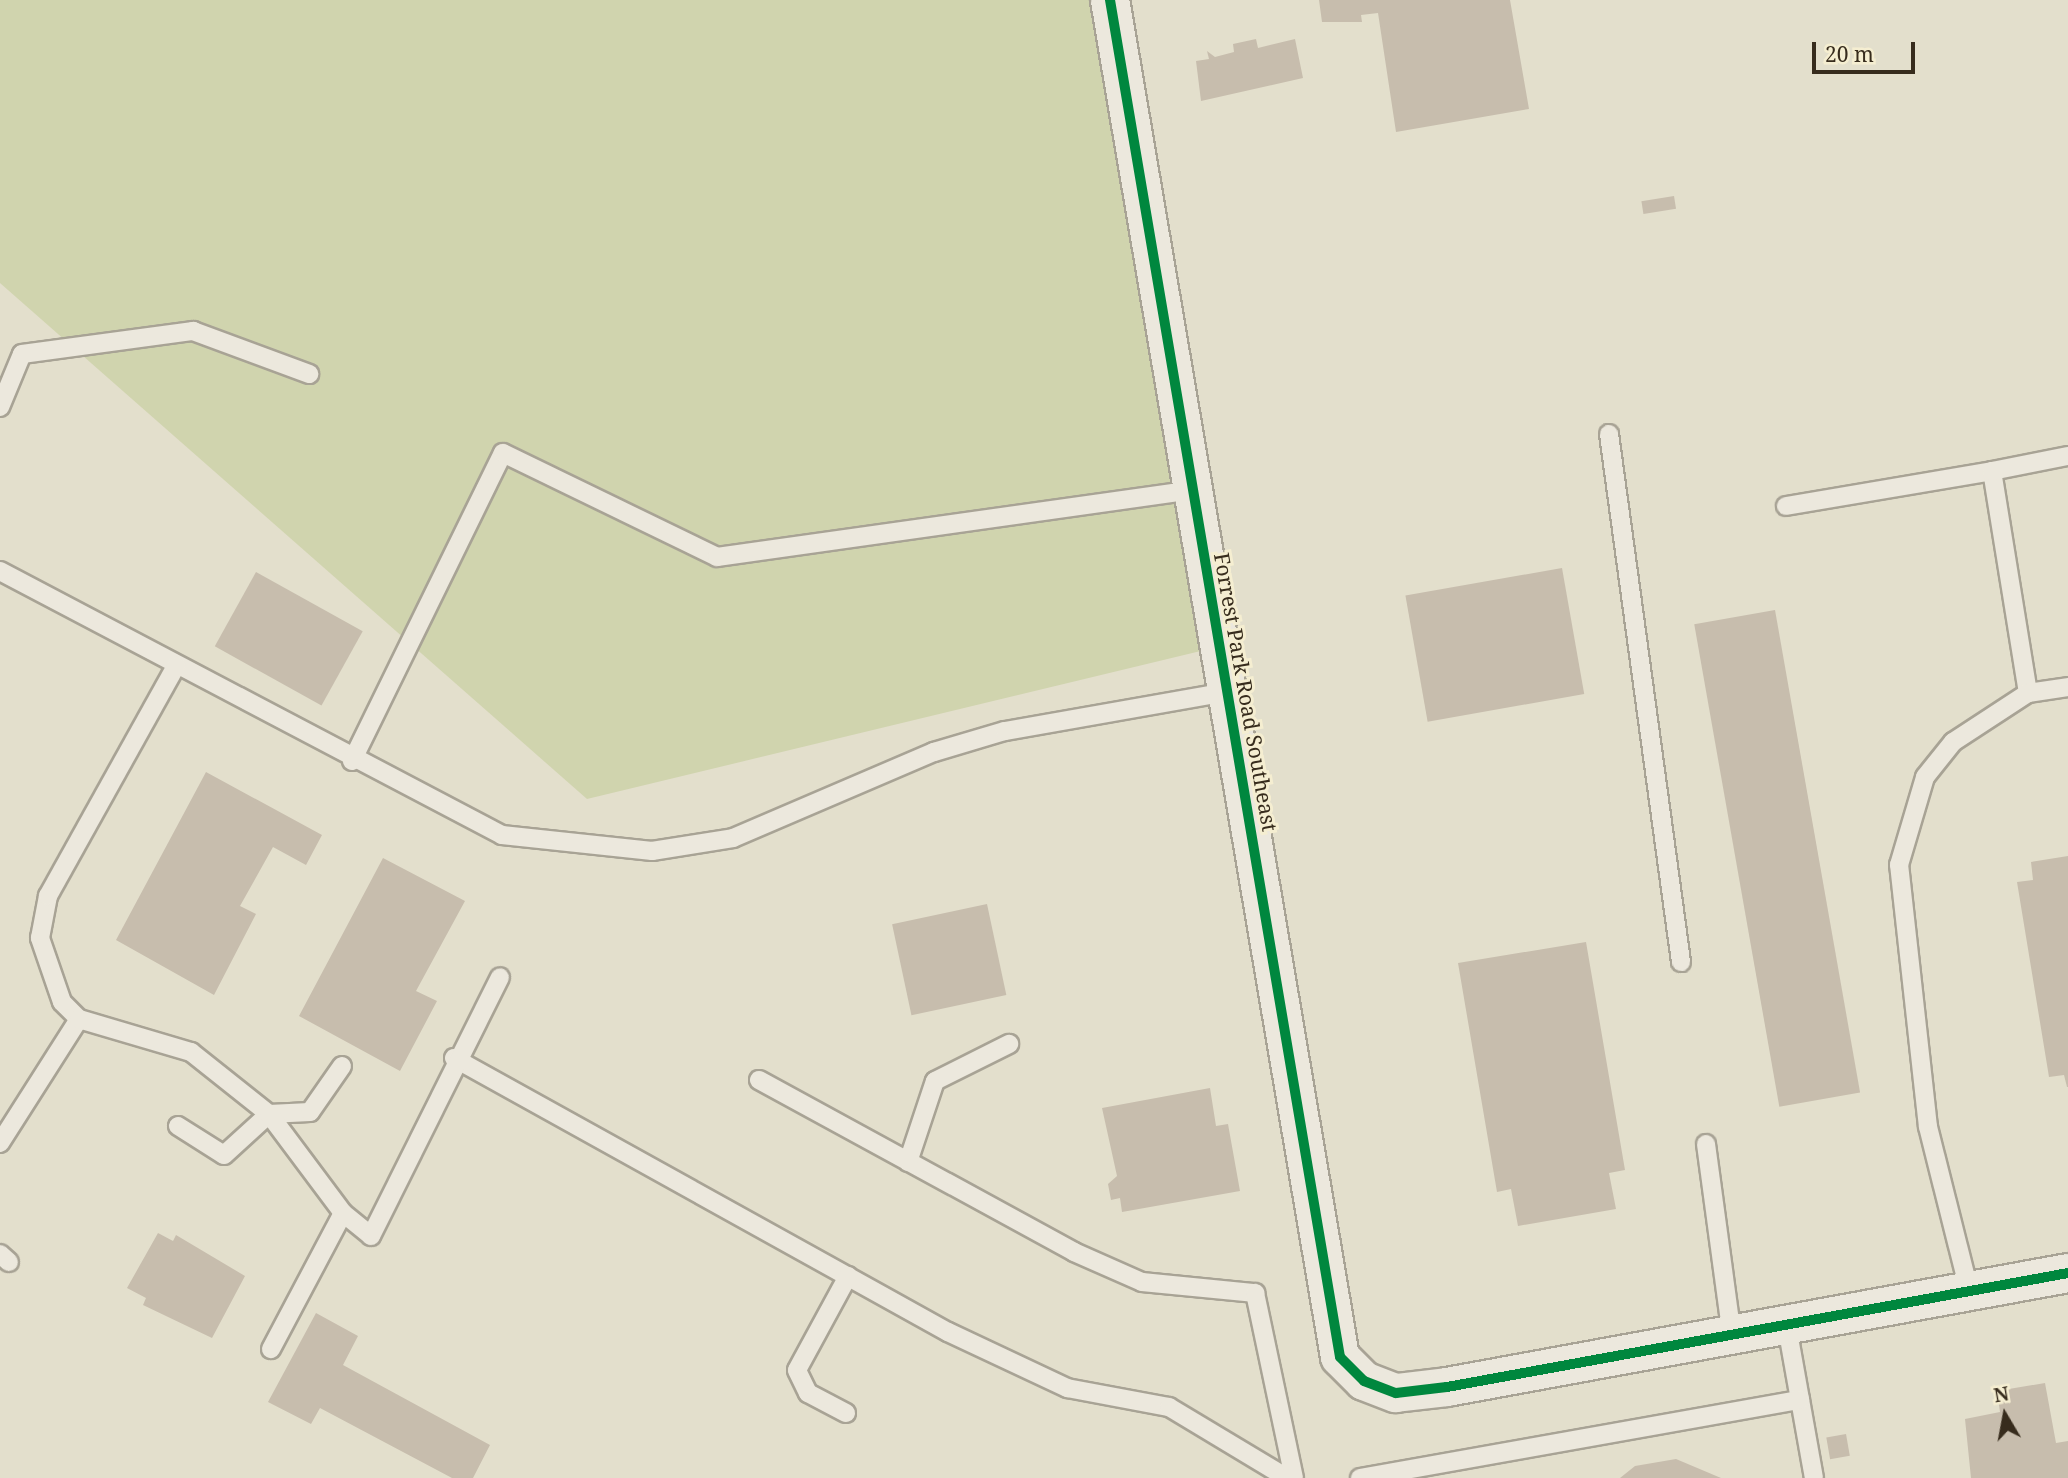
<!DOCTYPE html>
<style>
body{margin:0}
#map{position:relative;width:2068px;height:1478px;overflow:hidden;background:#e3dfcc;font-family:"Noto Serif",serif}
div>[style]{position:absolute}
.green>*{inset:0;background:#d0d4ae}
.building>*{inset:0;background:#c7bdad;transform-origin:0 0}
.roads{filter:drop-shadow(2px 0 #a8a395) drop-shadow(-2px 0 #a8a395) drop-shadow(0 2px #a8a395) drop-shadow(0 -2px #a8a395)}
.lane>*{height:18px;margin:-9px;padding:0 9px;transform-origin:9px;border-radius:9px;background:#ece8dd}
.secondary>*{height:38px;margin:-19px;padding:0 19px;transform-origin:19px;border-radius:19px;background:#ece8dd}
.cycleway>*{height:10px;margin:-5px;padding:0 5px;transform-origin:5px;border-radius:5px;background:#00873e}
span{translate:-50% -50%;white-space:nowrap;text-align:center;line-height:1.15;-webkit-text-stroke:6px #f5eed1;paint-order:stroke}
.street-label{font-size:21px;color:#372c1d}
.north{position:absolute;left:1970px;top:1380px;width:70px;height:70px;-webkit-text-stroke:5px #f5eed1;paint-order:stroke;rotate:350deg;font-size:19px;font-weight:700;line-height:28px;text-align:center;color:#372c1d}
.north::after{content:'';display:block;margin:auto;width:24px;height:32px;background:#372c1d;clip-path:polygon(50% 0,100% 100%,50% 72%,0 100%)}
.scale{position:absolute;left:1812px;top:42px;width:103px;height:32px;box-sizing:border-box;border:4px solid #372c1d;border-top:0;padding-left:9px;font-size:21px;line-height:24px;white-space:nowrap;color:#372c1d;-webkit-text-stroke:5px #f5eed1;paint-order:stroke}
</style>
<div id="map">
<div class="green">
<div style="clip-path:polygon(0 0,1108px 0,1209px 649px,587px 799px,0 283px)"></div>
</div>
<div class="building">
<div style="clip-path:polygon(1319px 0,1510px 0,1529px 109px,1396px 132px,1378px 13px,1361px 15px,1362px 22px,1322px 22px)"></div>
<div style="clip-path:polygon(1256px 39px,1258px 48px,1295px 39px,1303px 78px,1201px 101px,1196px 61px,1209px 59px,1207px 51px,1215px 57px,1234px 52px,1233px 44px)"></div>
<div style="left:1674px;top:196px;width:13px;height:33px;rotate:81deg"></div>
<div style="left:1562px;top:568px;width:128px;height:159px;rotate:80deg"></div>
<div style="left:256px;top:572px;width:122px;height:85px;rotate:29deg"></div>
<div style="left:1775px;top:610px;width:490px;height:82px;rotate:80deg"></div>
<div style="clip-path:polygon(206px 772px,322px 835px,306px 865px,273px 847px,240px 906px,256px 914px,214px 995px,116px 940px)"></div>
<div style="clip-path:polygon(2068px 856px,2068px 1087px,2067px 1087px,2064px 1075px,2049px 1077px,2017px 882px,2033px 880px,2031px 862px)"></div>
<div style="clip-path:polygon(383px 858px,465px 901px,416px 991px,437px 1001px,400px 1071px,299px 1016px)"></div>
<div style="left:987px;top:904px;width:93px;height:97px;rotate:78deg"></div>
<div style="clip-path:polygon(1586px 942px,1625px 1170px,1609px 1173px,1616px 1209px,1518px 1226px,1511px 1189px,1497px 1192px,1458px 963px)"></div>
<div style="clip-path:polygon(1210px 1088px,1216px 1126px,1228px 1124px,1240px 1191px,1122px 1212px,1120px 1198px,1111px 1200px,1108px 1184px,1117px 1176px,1102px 1108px)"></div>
<div style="clip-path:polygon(158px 1233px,173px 1241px,176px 1235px,245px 1276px,212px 1338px,143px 1305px,146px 1298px,127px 1288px)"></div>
<div style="clip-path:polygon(316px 1313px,358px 1336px,343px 1365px,490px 1445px,473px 1478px,452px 1478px,320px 1408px,311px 1424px,268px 1402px)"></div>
<div style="clip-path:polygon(2045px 1383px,2056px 1443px,2068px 1441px,2068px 1478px,1971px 1478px,1965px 1419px,2000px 1412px,1997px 1391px)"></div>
<div style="left:1846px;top:1434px;width:22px;height:20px;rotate:80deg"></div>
<div style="clip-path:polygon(1676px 1459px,1721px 1478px,1620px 1478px,1635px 1466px)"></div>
</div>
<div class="roads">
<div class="lane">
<div style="left:0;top:407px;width:57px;rotate:-67.5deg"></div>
<div style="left:22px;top:354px;width:173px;rotate:-7.7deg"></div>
<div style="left:193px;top:331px;width:124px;rotate:20.3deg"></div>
<div style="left:1609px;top:434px;width:533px;rotate:82.23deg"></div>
<div style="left:1786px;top:506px;width:209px;rotate:-9.6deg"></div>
<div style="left:0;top:571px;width:567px;rotate:27.74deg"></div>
<div style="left:502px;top:835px;width:151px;rotate:6.1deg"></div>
<div style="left:652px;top:851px;width:82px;rotate:-9.1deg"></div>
<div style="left:733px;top:838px;width:219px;rotate:-23.2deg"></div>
<div style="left:934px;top:752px;width:74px;rotate:-16.5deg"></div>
<div style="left:1005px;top:731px;width:224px;rotate:-10deg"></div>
<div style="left:2028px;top:693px;width:225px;rotate:-99.2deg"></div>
<div style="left:1992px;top:471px;width:77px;rotate:-11.2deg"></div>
<div style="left:352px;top:761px;width:343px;rotate:-63.9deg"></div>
<div style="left:503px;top:453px;width:238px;rotate:25.9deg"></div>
<div style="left:717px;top:557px;width:480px;rotate:-8deg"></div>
<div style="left:79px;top:1019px;width:24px;rotate:-135deg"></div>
<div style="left:62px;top:1002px;width:68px;rotate:-109deg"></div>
<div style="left:40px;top:938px;width:43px;rotate:-79.2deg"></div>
<div style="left:48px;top:896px;width:263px;rotate:-60.9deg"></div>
<div style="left:454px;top:1058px;width:565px;rotate:29.02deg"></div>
<div style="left:948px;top:1332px;width:132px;rotate:25.2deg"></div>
<div style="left:1067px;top:1388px;width:104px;rotate:10.6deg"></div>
<div style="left:1169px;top:1407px;width:138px;rotate:31deg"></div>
<div style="left:759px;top:1080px;width:359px;rotate:28.6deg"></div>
<div style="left:1074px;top:1252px;width:74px;rotate:23.8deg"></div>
<div style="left:1142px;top:1282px;width:114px;rotate:5.6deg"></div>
<div style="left:1255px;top:1293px;width:189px;rotate:78.1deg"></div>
<div style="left:178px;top:1126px;width:54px;rotate:32.2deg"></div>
<div style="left:224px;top:1155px;width:61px;rotate:-42.3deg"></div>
<div style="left:269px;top:1114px;width:41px;rotate:-2.8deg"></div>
<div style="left:310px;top:1112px;width:56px;rotate:-55.2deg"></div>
<div style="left:0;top:1143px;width:147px;rotate:-57.5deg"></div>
<div style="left:79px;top:1019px;width:117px;rotate:16.4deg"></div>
<div style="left:191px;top:1052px;width:100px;rotate:38.5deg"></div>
<div style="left:269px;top:1114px;width:124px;rotate:53.2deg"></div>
<div style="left:343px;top:1213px;width:154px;rotate:117.9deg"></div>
<div style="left:1706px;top:1144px;width:188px;rotate:82.3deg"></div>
<div style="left:908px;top:1162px;width:85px;rotate:-71.6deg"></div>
<div style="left:935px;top:1081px;width:83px;rotate:-26.6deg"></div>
<div style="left:343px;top:1213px;width:36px;rotate:39deg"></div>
<div style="left:371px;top:1236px;width:289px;rotate:-63.5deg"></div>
<div style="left:0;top:1254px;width:12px;rotate:42deg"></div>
<div style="left:1969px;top:1290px;width:168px;rotate:-104.1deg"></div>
<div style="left:1928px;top:1127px;width:264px;rotate:-96.3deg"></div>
<div style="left:1899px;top:865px;width:92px;rotate:-73.5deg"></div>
<div style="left:1925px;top:777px;width:45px;rotate:-51.3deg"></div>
<div style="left:1953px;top:742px;width:90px;rotate:-33.2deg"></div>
<div style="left:2028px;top:693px;width:40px;rotate:-8.5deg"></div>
<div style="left:1786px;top:1321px;width:159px;rotate:79.9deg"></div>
<div style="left:846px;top:1413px;width:43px;rotate:-152.2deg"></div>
<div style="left:808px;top:1393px;width:25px;rotate:-116deg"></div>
<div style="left:797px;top:1370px;width:107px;rotate:-61.5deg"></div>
<div style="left:1360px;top:1478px;width:447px;rotate:-10.1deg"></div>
</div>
<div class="secondary">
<div style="left:1110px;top:0;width:1376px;rotate:80.38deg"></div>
<div style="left:1340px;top:1357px;width:34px;rotate:45deg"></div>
<div style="left:1364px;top:1381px;width:34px;rotate:21deg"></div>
<div style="left:1396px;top:1393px;width:51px;rotate:-6.7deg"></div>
<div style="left:1447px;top:1387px;width:631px;rotate:-10.4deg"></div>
</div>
</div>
<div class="cycleway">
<div style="left:1110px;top:0;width:1376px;rotate:80.38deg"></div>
<div style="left:1340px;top:1357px;width:34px;rotate:45deg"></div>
<div style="left:1364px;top:1381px;width:34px;rotate:21deg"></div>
<div style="left:1396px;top:1393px;width:51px;rotate:-6.7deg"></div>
<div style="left:1447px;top:1387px;width:631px;rotate:-10.4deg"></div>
</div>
<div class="street-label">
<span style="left:1246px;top:692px;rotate:80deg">Forrest Park Road Southeast</span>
</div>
<div class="north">N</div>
<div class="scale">20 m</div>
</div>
